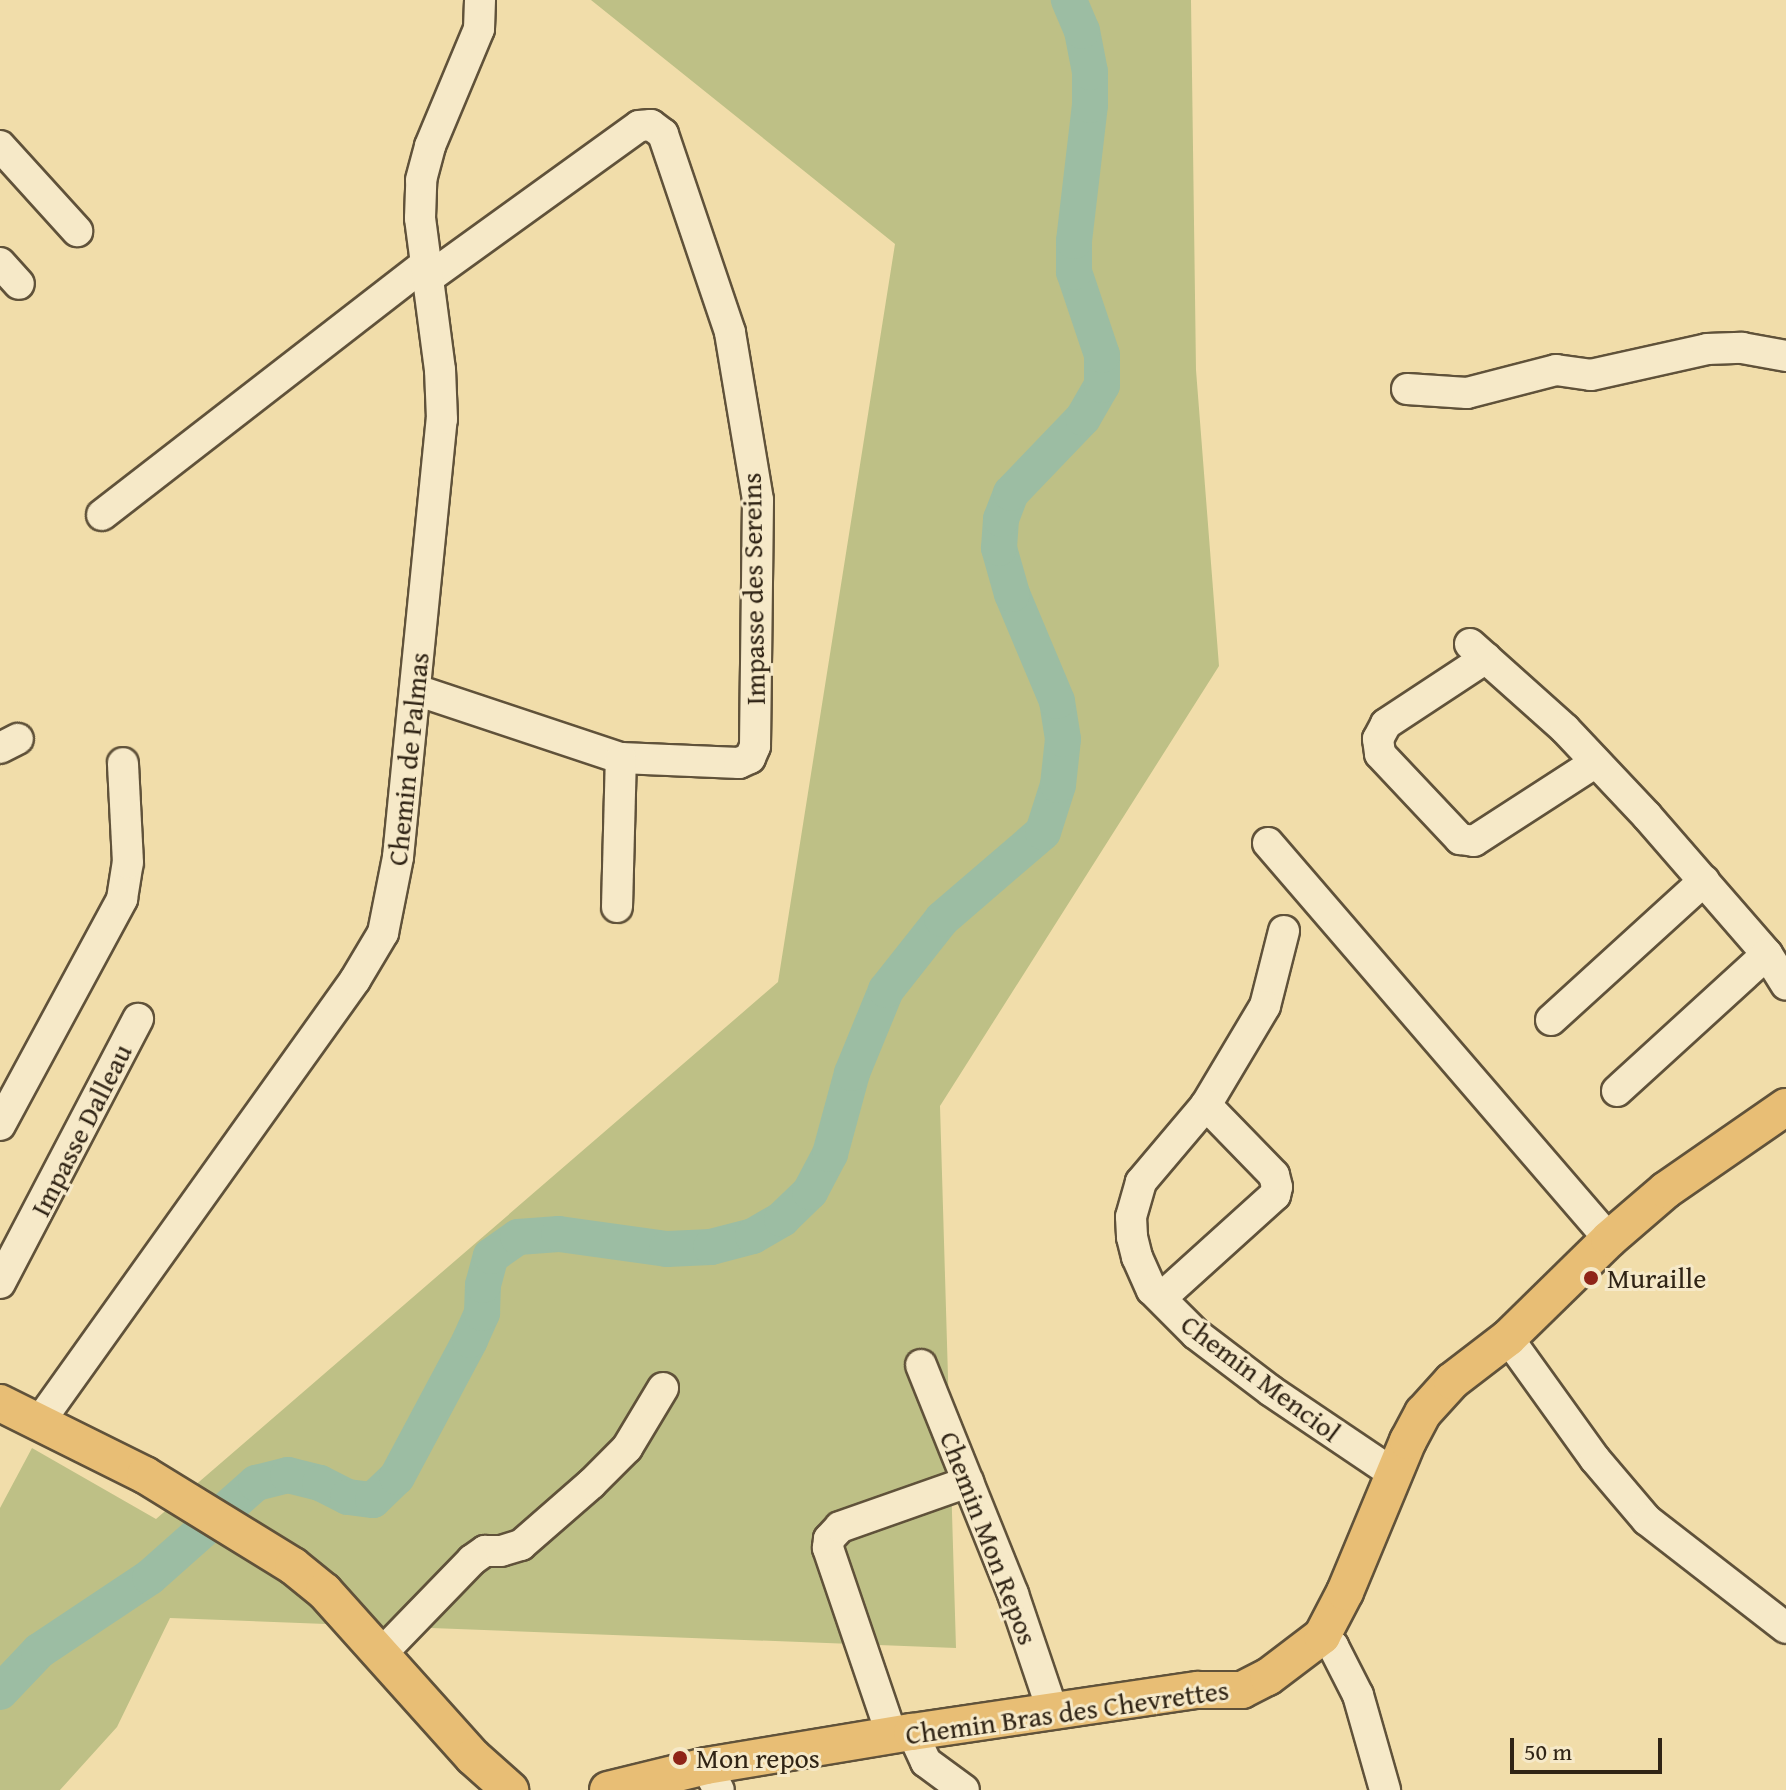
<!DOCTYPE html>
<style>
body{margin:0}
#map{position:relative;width:1786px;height:1790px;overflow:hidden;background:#f1ddaa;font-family:"Gentium Book Plus",serif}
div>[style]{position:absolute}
.green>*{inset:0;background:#bec086}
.river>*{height:36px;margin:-18px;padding:0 18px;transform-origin:18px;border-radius:18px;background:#9cbda3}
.roads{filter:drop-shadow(2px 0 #60523a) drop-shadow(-2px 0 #60523a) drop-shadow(0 2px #60523a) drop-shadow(0 -2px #60523a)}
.minor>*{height:30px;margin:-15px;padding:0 15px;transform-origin:15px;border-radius:15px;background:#f6e9c8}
.major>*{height:36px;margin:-18px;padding:0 18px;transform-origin:18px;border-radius:18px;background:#e8be75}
.dots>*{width:22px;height:22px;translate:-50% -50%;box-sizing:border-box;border:4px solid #f6e9c8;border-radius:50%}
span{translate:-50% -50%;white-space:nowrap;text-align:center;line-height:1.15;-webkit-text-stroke:6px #f6e9c8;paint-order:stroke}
.street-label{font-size:28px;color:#302415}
.poi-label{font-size:28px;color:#302415}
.left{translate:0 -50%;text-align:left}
.scale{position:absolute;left:1510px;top:1738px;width:152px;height:36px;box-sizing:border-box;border:4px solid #302415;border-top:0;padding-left:10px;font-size:24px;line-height:28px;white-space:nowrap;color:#302415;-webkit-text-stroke:6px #f6e9c8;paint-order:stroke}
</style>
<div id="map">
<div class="green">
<div style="clip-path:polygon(591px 0,1191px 0,1196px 370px,1219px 666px,940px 1106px,956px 1648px,170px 1618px,117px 1727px,60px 1790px,0 1790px,0 1508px,32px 1448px,156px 1519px,778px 982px,895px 244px)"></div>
</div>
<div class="river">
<div style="left:0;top:1692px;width:57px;rotate:-46.4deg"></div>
<div style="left:39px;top:1651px;width:133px;rotate:-33.7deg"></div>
<div style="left:150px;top:1577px;width:142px;rotate:-41.6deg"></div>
<div style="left:256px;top:1483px;width:33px;rotate:-14deg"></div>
<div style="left:288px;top:1475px;width:33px;rotate:14deg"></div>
<div style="left:320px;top:1483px;width:31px;rotate:27deg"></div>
<div style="left:348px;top:1497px;width:25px;rotate:7deg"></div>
<div style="left:373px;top:1500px;width:33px;rotate:-44deg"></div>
<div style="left:397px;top:1477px;width:155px;rotate:-61.9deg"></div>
<div style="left:470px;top:1340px;width:30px;rotate:-66deg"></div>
<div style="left:482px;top:1313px;width:28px;rotate:-88deg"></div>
<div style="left:483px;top:1285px;width:30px;rotate:-75deg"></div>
<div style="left:491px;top:1256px;width:33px;rotate:-35deg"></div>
<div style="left:518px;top:1237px;width:41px;rotate:-4.2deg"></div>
<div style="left:559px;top:1234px;width:109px;rotate:7.9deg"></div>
<div style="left:667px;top:1249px;width:44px;rotate:-2.6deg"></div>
<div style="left:711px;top:1247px;width:43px;rotate:-14.7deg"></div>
<div style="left:753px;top:1236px;width:34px;rotate:-30deg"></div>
<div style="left:782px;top:1219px;width:39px;rotate:-44deg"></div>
<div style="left:810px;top:1192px;width:43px;rotate:-62.2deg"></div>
<div style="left:830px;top:1154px;width:84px;rotate:-74.8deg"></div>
<div style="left:852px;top:1073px;width:90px;rotate:-67.7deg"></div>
<div style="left:886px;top:990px;width:90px;rotate:-51.7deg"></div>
<div style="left:942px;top:919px;width:133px;rotate:-40.7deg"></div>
<div style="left:1043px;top:832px;width:49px;rotate:-72.3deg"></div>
<div style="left:1058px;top:785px;width:46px;rotate:-83.8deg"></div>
<div style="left:1063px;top:739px;width:38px;rotate:-99deg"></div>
<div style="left:1057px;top:701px;width:116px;rotate:-112.8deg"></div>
<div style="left:1012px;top:594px;width:48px;rotate:-105.8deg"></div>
<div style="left:999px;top:548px;width:29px;rotate:-86deg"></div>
<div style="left:1001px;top:519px;width:28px;rotate:-69deg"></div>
<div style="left:1011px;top:493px;width:104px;rotate:-46.2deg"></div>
<div style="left:1083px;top:418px;width:38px;rotate:-60deg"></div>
<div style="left:1102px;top:385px;width:30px;rotate:-90deg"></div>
<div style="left:1102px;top:355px;width:88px;rotate:-108.6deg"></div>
<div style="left:1074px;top:272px;width:31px;rotate:-90deg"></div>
<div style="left:1074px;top:241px;width:137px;rotate:-83.3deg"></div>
<div style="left:1090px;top:105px;width:33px;rotate:-90deg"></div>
<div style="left:1090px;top:72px;width:42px;rotate:-101deg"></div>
<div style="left:1082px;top:31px;width:34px;rotate:-113deg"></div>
</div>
<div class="roads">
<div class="minor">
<div style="left:0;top:146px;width:115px;rotate:47.8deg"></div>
<div style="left:0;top:263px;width:28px;rotate:48deg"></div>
<div style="left:1407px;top:389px;width:60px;rotate:3.8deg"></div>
<div style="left:1467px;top:393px;width:92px;rotate:-14.5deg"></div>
<div style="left:1556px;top:370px;width:35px;rotate:8deg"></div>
<div style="left:1591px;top:375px;width:119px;rotate:-12.6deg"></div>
<div style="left:1707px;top:349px;width:35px;rotate:-2deg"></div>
<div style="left:1742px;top:348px;width:45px;rotate:10.3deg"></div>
<div style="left:102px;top:515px;width:410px;rotate:-37.8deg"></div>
<div style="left:1470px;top:644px;width:127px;rotate:41.8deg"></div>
<div style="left:1565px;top:729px;width:120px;rotate:46.7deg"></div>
<div style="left:1647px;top:816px;width:183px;rotate:49deg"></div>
<div style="left:1767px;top:954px;width:36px;rotate:58deg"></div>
<div style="left:1486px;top:658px;width:120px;rotate:146.6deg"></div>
<div style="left:1386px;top:724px;width:17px;rotate:118deg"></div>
<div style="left:1378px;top:739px;width:15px;rotate:82deg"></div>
<div style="left:1380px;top:754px;width:117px;rotate:46.7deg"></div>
<div style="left:1460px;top:839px;width:14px;rotate:8deg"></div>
<div style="left:1474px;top:841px;width:145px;rotate:-32.9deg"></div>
<div style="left:416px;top:690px;width:216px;rotate:18.4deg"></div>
<div style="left:621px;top:758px;width:118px;rotate:2.4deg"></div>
<div style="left:739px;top:763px;width:12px;rotate:-24deg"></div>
<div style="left:750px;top:758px;width:13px;rotate:-67deg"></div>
<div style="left:755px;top:746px;width:246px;rotate:-89.3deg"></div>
<div style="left:758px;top:500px;width:170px;rotate:-99.5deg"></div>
<div style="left:730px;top:332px;width:209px;rotate:-108.7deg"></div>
<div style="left:663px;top:134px;width:15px;rotate:-143deg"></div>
<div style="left:651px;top:125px;width:12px;rotate:175deg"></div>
<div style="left:639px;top:126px;width:260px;rotate:144.2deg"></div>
<div style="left:0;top:748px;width:20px;rotate:-27deg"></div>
<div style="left:1268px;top:843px;width:523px;rotate:49.27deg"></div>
<div style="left:617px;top:907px;width:149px;rotate:-88.5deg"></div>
<div style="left:1284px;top:931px;width:77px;rotate:104.2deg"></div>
<div style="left:1265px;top:1006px;width:115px;rotate:120.8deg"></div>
<div style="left:1206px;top:1105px;width:101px;rotate:130.2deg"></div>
<div style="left:1141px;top:1182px;width:36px;rotate:106deg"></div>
<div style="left:1131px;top:1217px;width:20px;rotate:87deg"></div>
<div style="left:1132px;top:1237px;width:21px;rotate:76deg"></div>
<div style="left:1137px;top:1257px;width:36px;rotate:66deg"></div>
<div style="left:1152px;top:1290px;width:62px;rotate:45deg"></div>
<div style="left:1196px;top:1334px;width:94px;rotate:37.2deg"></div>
<div style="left:1271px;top:1391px;width:148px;rotate:34deg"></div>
<div style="left:1551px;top:1020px;width:207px;rotate:-42.3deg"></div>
<div style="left:1617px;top:1091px;width:203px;rotate:-42.4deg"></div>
<div style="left:0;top:1125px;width:257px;rotate:-61.6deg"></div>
<div style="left:122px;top:899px;width:36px;rotate:-81deg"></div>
<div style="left:128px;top:863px;width:100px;rotate:-92.9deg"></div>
<div style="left:0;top:1283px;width:298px;rotate:-62.4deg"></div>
<div style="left:1161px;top:1298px;width:154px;rotate:-42.1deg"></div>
<div style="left:1275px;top:1195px;width:8px;rotate:-76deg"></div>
<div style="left:1277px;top:1187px;width:12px;rotate:-104deg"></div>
<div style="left:1274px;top:1175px;width:98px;rotate:-134.2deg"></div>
<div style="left:1508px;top:1338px;width:149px;rotate:54.3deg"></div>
<div style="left:1595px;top:1459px;width:80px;rotate:49.6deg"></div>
<div style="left:1647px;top:1520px;width:176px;rotate:37.8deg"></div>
<div style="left:921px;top:1365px;width:247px;rotate:68.1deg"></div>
<div style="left:1013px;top:1594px;width:125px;rotate:71.3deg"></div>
<div style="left:40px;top:1421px;width:542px;rotate:-54.46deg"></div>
<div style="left:355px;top:980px;width:55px;rotate:-59.2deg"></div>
<div style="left:383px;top:933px;width:77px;rotate:-78.8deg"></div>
<div style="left:398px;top:857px;width:440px;rotate:-84.3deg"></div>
<div style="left:442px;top:419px;width:49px;rotate:-92.3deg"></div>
<div style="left:440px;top:370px;width:153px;rotate:-97.5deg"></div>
<div style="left:420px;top:218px;width:38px;rotate:-88deg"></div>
<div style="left:421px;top:180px;width:35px;rotate:-75deg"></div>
<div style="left:430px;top:146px;width:127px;rotate:-67.3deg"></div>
<div style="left:479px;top:29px;width:29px;rotate:-88deg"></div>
<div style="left:1322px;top:1636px;width:15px;rotate:42deg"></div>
<div style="left:1333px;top:1646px;width:55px;rotate:63deg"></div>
<div style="left:1358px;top:1695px;width:99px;rotate:74.1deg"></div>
<div style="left:382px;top:1653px;width:129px;rotate:-45.9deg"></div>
<div style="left:472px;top:1560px;width:16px;rotate:-35deg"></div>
<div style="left:485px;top:1551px;width:16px"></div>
<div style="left:501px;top:1551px;width:21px;rotate:-17deg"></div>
<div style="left:521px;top:1545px;width:93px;rotate:-41.1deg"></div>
<div style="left:591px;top:1484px;width:51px;rotate:-45deg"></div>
<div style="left:627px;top:1448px;width:70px;rotate:-59deg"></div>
<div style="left:912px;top:1732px;width:33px;rotate:65deg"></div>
<div style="left:926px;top:1762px;width:47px;rotate:36.4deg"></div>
<div style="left:892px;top:1736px;width:199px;rotate:-108.8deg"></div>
<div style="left:828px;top:1548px;width:9px;rotate:-84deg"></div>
<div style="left:829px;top:1539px;width:16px;rotate:-47deg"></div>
<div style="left:840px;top:1527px;width:136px;rotate:-19.4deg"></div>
<div style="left:706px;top:1766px;width:27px;rotate:62deg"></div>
</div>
<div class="major">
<div style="left:0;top:1403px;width:162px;rotate:26.4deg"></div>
<div style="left:145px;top:1475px;width:174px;rotate:31.6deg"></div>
<div style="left:293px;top:1566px;width:40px;rotate:39deg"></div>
<div style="left:324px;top:1591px;width:223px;rotate:48.1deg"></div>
<div style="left:473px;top:1757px;width:50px;rotate:41.7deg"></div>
<div style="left:608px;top:1790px;width:101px;rotate:-13.8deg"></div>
<div style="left:706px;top:1766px;width:209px;rotate:-9.4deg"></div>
<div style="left:912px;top:1732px;width:289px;rotate:-8.4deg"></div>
<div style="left:1198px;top:1690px;width:44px"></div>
<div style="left:1242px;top:1690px;width:29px;rotate:-27deg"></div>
<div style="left:1268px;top:1677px;width:68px;rotate:-37.2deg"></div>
<div style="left:1322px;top:1636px;width:50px;rotate:-62.4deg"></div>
<div style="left:1345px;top:1592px;width:164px;rotate:-67.4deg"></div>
<div style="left:1408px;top:1441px;width:32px;rotate:-62deg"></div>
<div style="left:1423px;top:1413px;width:43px;rotate:-47.8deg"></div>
<div style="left:1452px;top:1381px;width:71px;rotate:-37.5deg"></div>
<div style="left:1508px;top:1338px;width:141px;rotate:-44.4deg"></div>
<div style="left:1609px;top:1239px;width:75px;rotate:-40.7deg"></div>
<div style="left:1666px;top:1190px;width:146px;rotate:-34.7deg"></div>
</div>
</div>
<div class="dots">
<div style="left:1591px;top:1278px;background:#8f2418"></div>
<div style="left:680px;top:1758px;background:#8f2418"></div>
</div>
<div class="street-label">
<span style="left:753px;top:589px;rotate:-91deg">Impasse des Sereins</span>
<span style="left:408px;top:759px;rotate:-84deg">Chemin de Palmas</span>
<span style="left:81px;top:1130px;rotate:-63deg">Impasse Dalleau</span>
<span style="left:1261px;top:1378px;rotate:37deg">Chemin Menciol</span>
<span style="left:989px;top:1538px;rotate:69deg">Chemin Mon Repos</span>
<span style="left:1067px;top:1712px;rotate:-8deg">Chemin Bras des Chevrettes</span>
</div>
<div class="poi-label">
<span class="left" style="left:1607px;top:1278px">Muraille</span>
<span class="left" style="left:696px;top:1758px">Mon repos</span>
</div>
<div class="scale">50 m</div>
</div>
